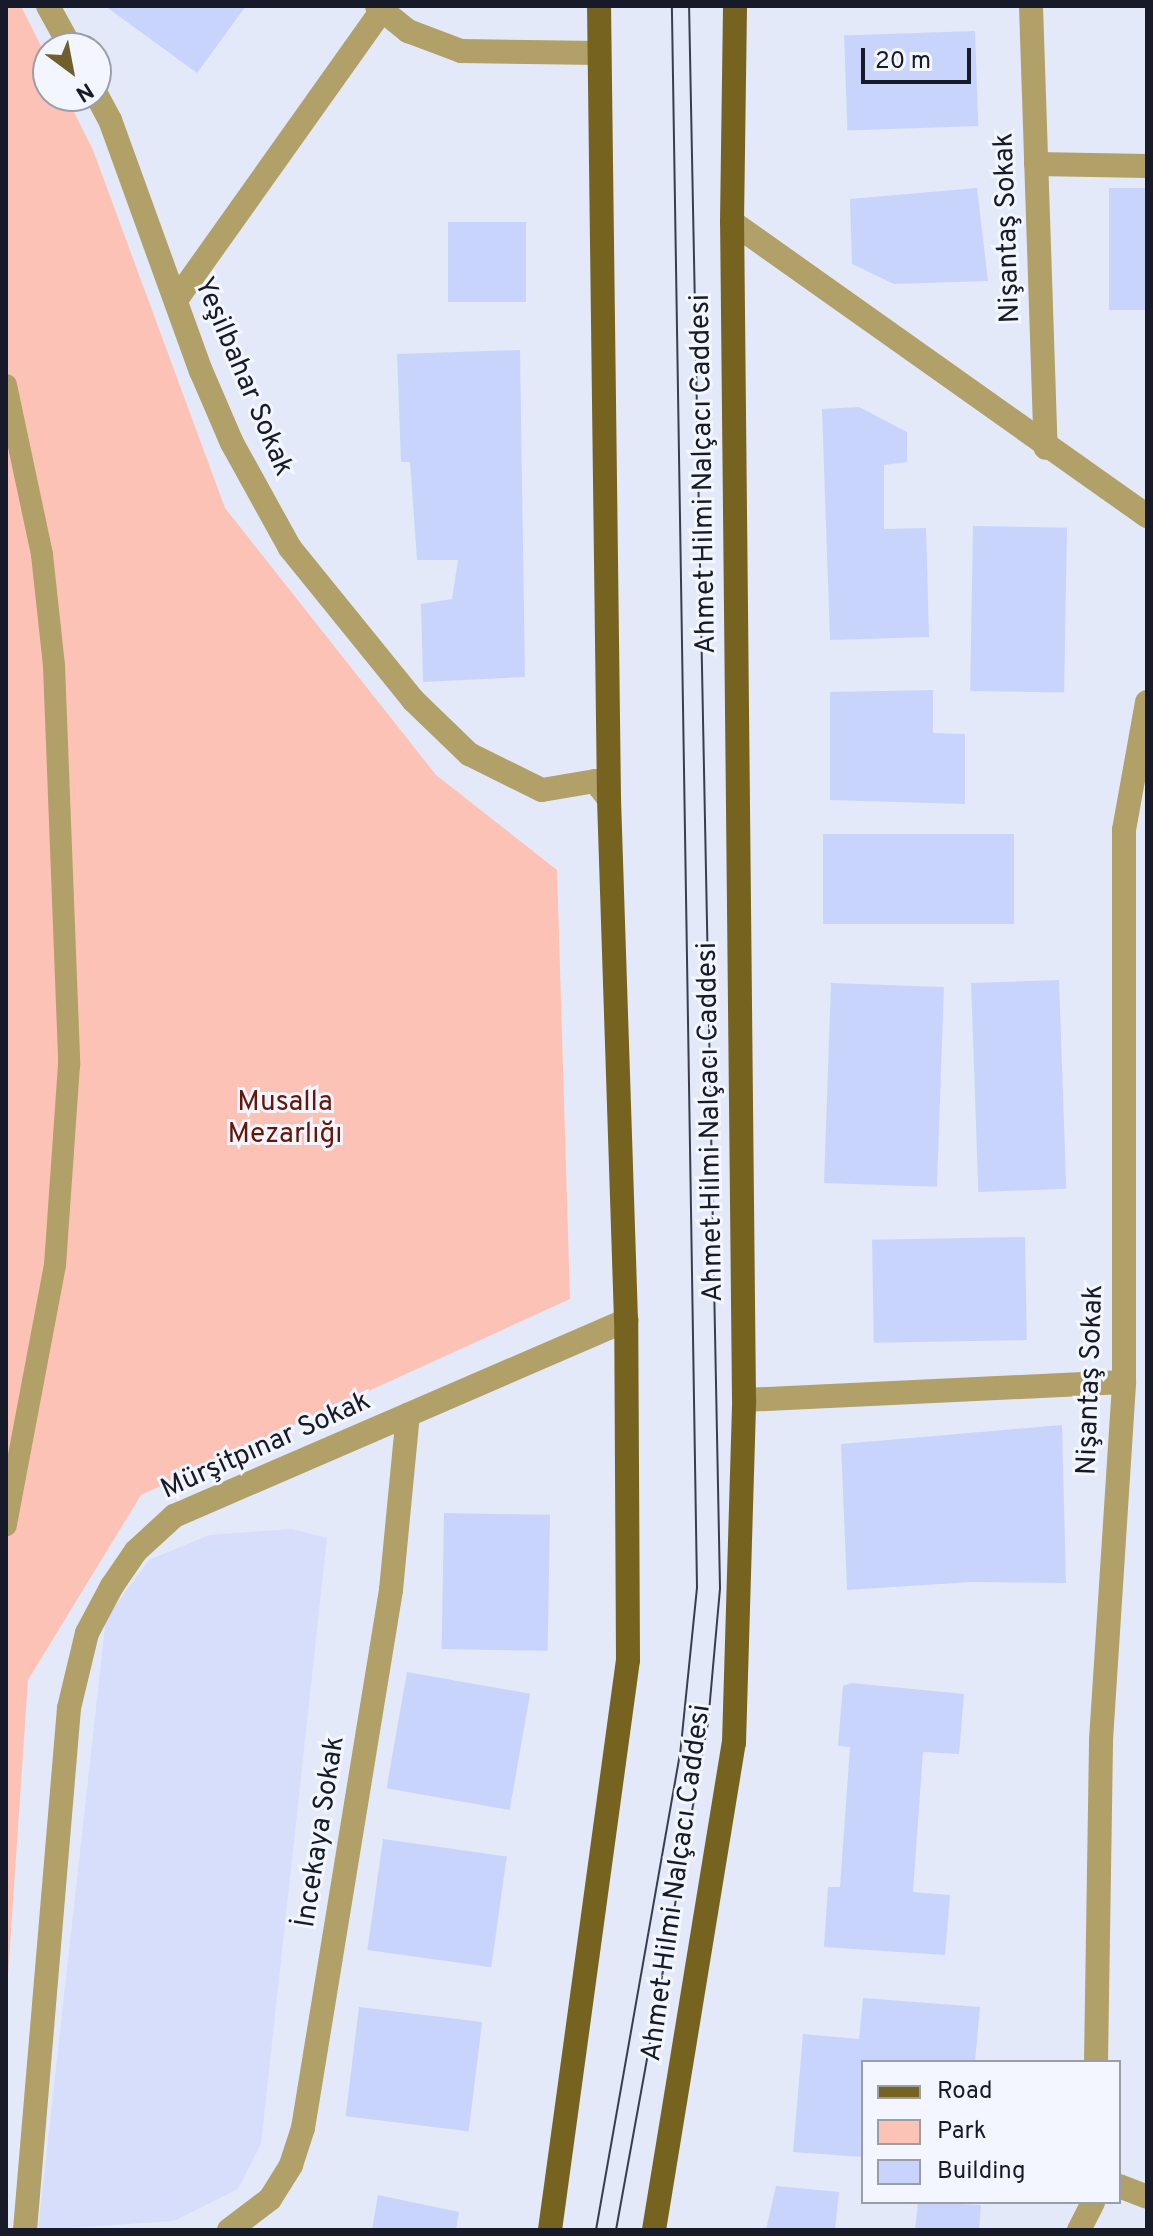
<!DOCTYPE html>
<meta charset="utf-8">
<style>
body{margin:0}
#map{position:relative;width:1153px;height:2236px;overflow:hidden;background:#e3e9f9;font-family:Overpass,sans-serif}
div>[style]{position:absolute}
.built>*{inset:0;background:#d6defb}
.green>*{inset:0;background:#fdc2b6}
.building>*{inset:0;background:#c8d4fc;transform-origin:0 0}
.lane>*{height:22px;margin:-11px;padding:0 11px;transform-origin:11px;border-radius:11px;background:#b1a067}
.street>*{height:24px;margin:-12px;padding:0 12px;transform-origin:12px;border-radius:12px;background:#b1a067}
.primary>*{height:24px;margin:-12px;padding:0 12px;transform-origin:12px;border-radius:12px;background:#766320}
.tram>*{height:2px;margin:-1px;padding:0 1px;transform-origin:1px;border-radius:1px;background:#3a3e4c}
span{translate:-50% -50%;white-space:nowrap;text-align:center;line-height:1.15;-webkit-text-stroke:6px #f3f6fe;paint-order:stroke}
.street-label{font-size:28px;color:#171b29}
.park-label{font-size:28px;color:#651608}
.frame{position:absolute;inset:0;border:8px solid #171b29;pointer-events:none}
.legend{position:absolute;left:861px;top:2060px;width:260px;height:144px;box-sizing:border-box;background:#f3f6fe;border:2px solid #9b9ea9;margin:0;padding:10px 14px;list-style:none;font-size:24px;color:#171b29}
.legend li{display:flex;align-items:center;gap:16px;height:40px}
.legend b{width:40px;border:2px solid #9b9ea9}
.north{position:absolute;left:32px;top:32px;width:80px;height:80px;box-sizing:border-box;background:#f3f6fe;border:2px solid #9b9ea9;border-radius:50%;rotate:148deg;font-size:22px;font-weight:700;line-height:32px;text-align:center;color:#171b29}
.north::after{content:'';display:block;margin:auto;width:28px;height:36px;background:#6f5f2d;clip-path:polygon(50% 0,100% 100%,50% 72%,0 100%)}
.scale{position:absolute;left:861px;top:48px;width:110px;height:36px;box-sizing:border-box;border:4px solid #171b29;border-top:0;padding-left:10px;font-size:24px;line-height:28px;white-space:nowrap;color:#171b29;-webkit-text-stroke:6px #f3f6fe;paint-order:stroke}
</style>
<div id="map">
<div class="built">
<div style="clip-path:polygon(291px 1529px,327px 1538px,261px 2144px,238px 2189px,174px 2221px,38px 2230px,106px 1618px,149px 1560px,209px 1535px)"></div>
</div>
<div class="green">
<div style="clip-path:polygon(6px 6px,21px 6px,48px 60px,48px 96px,66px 96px,93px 150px,225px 508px,436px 775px,557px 870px,570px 1299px,141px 1495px,28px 1680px,6px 2005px)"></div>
</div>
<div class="building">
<div style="clip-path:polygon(105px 6px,246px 6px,197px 73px)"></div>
<div style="left:975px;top:31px;width:95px;height:131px;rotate:88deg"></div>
<div style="clip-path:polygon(977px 188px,988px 281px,894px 284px,852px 264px,850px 199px)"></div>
<div style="left:1109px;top:188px;width:38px;height:122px"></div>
<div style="left:448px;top:222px;width:78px;height:80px"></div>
<div style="clip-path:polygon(520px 350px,525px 677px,423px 682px,421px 604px,452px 599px,458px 560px,417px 560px,410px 462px,401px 462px,397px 354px)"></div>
<div style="clip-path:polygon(859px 407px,907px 432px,907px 462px,884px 465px,884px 529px,926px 528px,929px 637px,830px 640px,822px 409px)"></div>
<div style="left:973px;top:526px;width:94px;height:165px;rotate:1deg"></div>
<div style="clip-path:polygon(933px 690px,933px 733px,965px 734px,965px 804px,830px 800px,830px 692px)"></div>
<div style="left:1014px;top:834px;width:90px;height:191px;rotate:90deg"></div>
<div style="left:1059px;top:980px;width:209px;height:88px;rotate:88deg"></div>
<div style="left:831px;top:983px;width:113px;height:200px;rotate:2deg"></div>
<div style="left:1025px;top:1237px;width:103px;height:153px;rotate:89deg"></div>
<div style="clip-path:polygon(1062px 1425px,1066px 1583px,971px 1582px,847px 1590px,841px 1444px)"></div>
<div style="left:444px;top:1513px;width:106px;height:136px;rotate:1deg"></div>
<div style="left:407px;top:1672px;width:125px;height:118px;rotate:10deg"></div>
<div style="clip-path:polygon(851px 1683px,964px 1694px,959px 1754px,923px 1752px,913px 1892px,950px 1895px,945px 1955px,824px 1947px,828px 1887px,840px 1887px,850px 1747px,838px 1746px,843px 1686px)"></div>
<div style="left:383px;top:1839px;width:125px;height:112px;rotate:8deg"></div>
<div style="clip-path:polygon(863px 1998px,980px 2007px,975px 2062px,863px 2062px,863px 2157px,793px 2152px,803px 2034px,859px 2039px)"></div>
<div style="left:359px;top:2007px;width:124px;height:110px;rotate:7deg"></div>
<div style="clip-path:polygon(776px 2186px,839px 2192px,835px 2230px,766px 2230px)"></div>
<div style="clip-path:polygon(378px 2195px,459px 2212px,456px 2230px,372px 2230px)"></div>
<div style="clip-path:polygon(918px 2202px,981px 2205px,979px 2230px,915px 2230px)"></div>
</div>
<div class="lane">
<div style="left:6px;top:385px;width:174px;rotate:78deg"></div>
<div style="left:42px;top:555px;width:112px;rotate:83.8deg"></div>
<div style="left:54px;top:666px;width:399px;rotate:87.8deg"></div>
<div style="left:69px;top:1065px;width:200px;rotate:94deg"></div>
<div style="left:55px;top:1265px;width:265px;rotate:100.7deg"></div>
</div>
<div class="street">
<div style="left:48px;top:6px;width:48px;rotate:61.3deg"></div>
<div style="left:377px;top:6px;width:40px;rotate:39deg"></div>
<div style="left:408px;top:31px;width:57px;rotate:20.7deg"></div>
<div style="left:461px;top:51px;width:137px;rotate:0.8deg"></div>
<div style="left:1031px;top:6px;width:442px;rotate:88.1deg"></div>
<div style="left:96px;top:94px;width:30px;rotate:62deg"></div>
<div style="left:110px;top:120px;width:267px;rotate:70.1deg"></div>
<div style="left:201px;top:371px;width:78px;rotate:66.7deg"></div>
<div style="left:232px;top:443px;width:120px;rotate:61.1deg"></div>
<div style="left:290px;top:548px;width:196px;rotate:51deg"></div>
<div style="left:413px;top:700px;width:78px;rotate:44deg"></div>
<div style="left:469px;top:754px;width:81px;rotate:26.3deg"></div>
<div style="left:542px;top:790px;width:54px;rotate:-9.6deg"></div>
<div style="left:595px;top:781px;width:23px;rotate:52deg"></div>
<div style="left:1036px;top:164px;width:111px;rotate:1deg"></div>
<div style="left:732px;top:222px;width:509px;rotate:35.32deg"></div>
<div style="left:176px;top:300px;width:356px;rotate:-54.6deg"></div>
<div style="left:744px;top:1400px;width:380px;rotate:-2.7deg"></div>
<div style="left:1096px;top:2062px;width:322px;rotate:-89.1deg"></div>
<div style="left:1101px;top:1740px;width:359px;rotate:-86.3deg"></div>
<div style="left:1124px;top:1382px;width:552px;rotate:-90deg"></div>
<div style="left:1124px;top:830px;width:130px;rotate:-79.8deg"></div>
<div style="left:1119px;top:2186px;width:30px;rotate:21deg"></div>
<div style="left:25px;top:2230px;width:524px;rotate:-85.18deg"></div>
<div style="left:69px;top:1708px;width:77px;rotate:-76.5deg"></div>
<div style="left:87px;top:1633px;width:53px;rotate:-62deg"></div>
<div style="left:112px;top:1586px;width:42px;rotate:-55.6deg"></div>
<div style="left:136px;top:1551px;width:52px;rotate:-42.6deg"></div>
<div style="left:174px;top:1516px;width:493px;rotate:-23.4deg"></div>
<div style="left:229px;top:2230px;width:51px;rotate:-37.1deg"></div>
<div style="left:270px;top:2199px;width:40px;rotate:-58deg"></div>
<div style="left:291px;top:2165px;width:39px;rotate:-72deg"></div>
<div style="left:303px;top:2128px;width:545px;rotate:-80.71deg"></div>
<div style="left:391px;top:1590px;width:176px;rotate:-84.5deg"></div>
<div style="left:1079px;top:2230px;width:31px;rotate:-63deg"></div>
</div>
<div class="primary">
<div style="left:550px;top:2230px;width:575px;rotate:-82.21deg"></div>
<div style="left:628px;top:1660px;width:340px;rotate:-90.3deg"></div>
<div style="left:626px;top:1320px;width:521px;rotate:-91.87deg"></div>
<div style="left:609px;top:799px;width:793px;rotate:-90.72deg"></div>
<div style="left:654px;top:2230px;width:494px;rotate:-80.7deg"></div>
<div style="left:734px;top:1743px;width:343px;rotate:-88.3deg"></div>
<div style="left:744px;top:1400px;width:1178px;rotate:-90.58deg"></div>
<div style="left:732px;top:222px;width:216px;rotate:-89.2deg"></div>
</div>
<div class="tram">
<div style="left:596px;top:2230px;width:482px;rotate:-80deg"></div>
<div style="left:680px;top:1755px;width:168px;rotate:-84.2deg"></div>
<div style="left:697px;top:1588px;width:1582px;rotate:-90.91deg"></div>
<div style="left:616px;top:2230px;width:515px;rotate:-79.72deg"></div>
<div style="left:708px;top:1723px;width:136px;rotate:-84.9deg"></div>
<div style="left:720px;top:1588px;width:1582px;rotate:-91.12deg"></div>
</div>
<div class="street-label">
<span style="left:1008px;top:228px;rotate:-92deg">Nişantaş Sokak</span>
<span style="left:243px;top:377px;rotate:67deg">Yeşilbahar Sokak</span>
<span style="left:704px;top:474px;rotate:-91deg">Ahmet Hilmi Nalçacı Caddesi</span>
<span style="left:711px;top:1122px;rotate:-91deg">Ahmet Hilmi Nalçacı Caddesi</span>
<span style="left:1091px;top:1380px;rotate:-88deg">Nişantaş Sokak</span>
<span style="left:266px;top:1446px;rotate:-24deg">Mürşitpınar Sokak</span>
<span style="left:321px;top:1832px;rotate:-81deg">İncekaya Sokak</span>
<span style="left:677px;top:1883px;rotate:-82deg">Ahmet Hilmi Nalçacı Caddesi</span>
</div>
<div class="park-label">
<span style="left:285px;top:1119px">Musalla<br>Mezarlığı</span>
</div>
<div class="frame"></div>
<ul class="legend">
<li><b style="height:10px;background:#766320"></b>Road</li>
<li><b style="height:22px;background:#fdc2b6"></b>Park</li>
<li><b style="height:22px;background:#c8d4fc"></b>Building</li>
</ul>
<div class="north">N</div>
<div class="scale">20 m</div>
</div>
